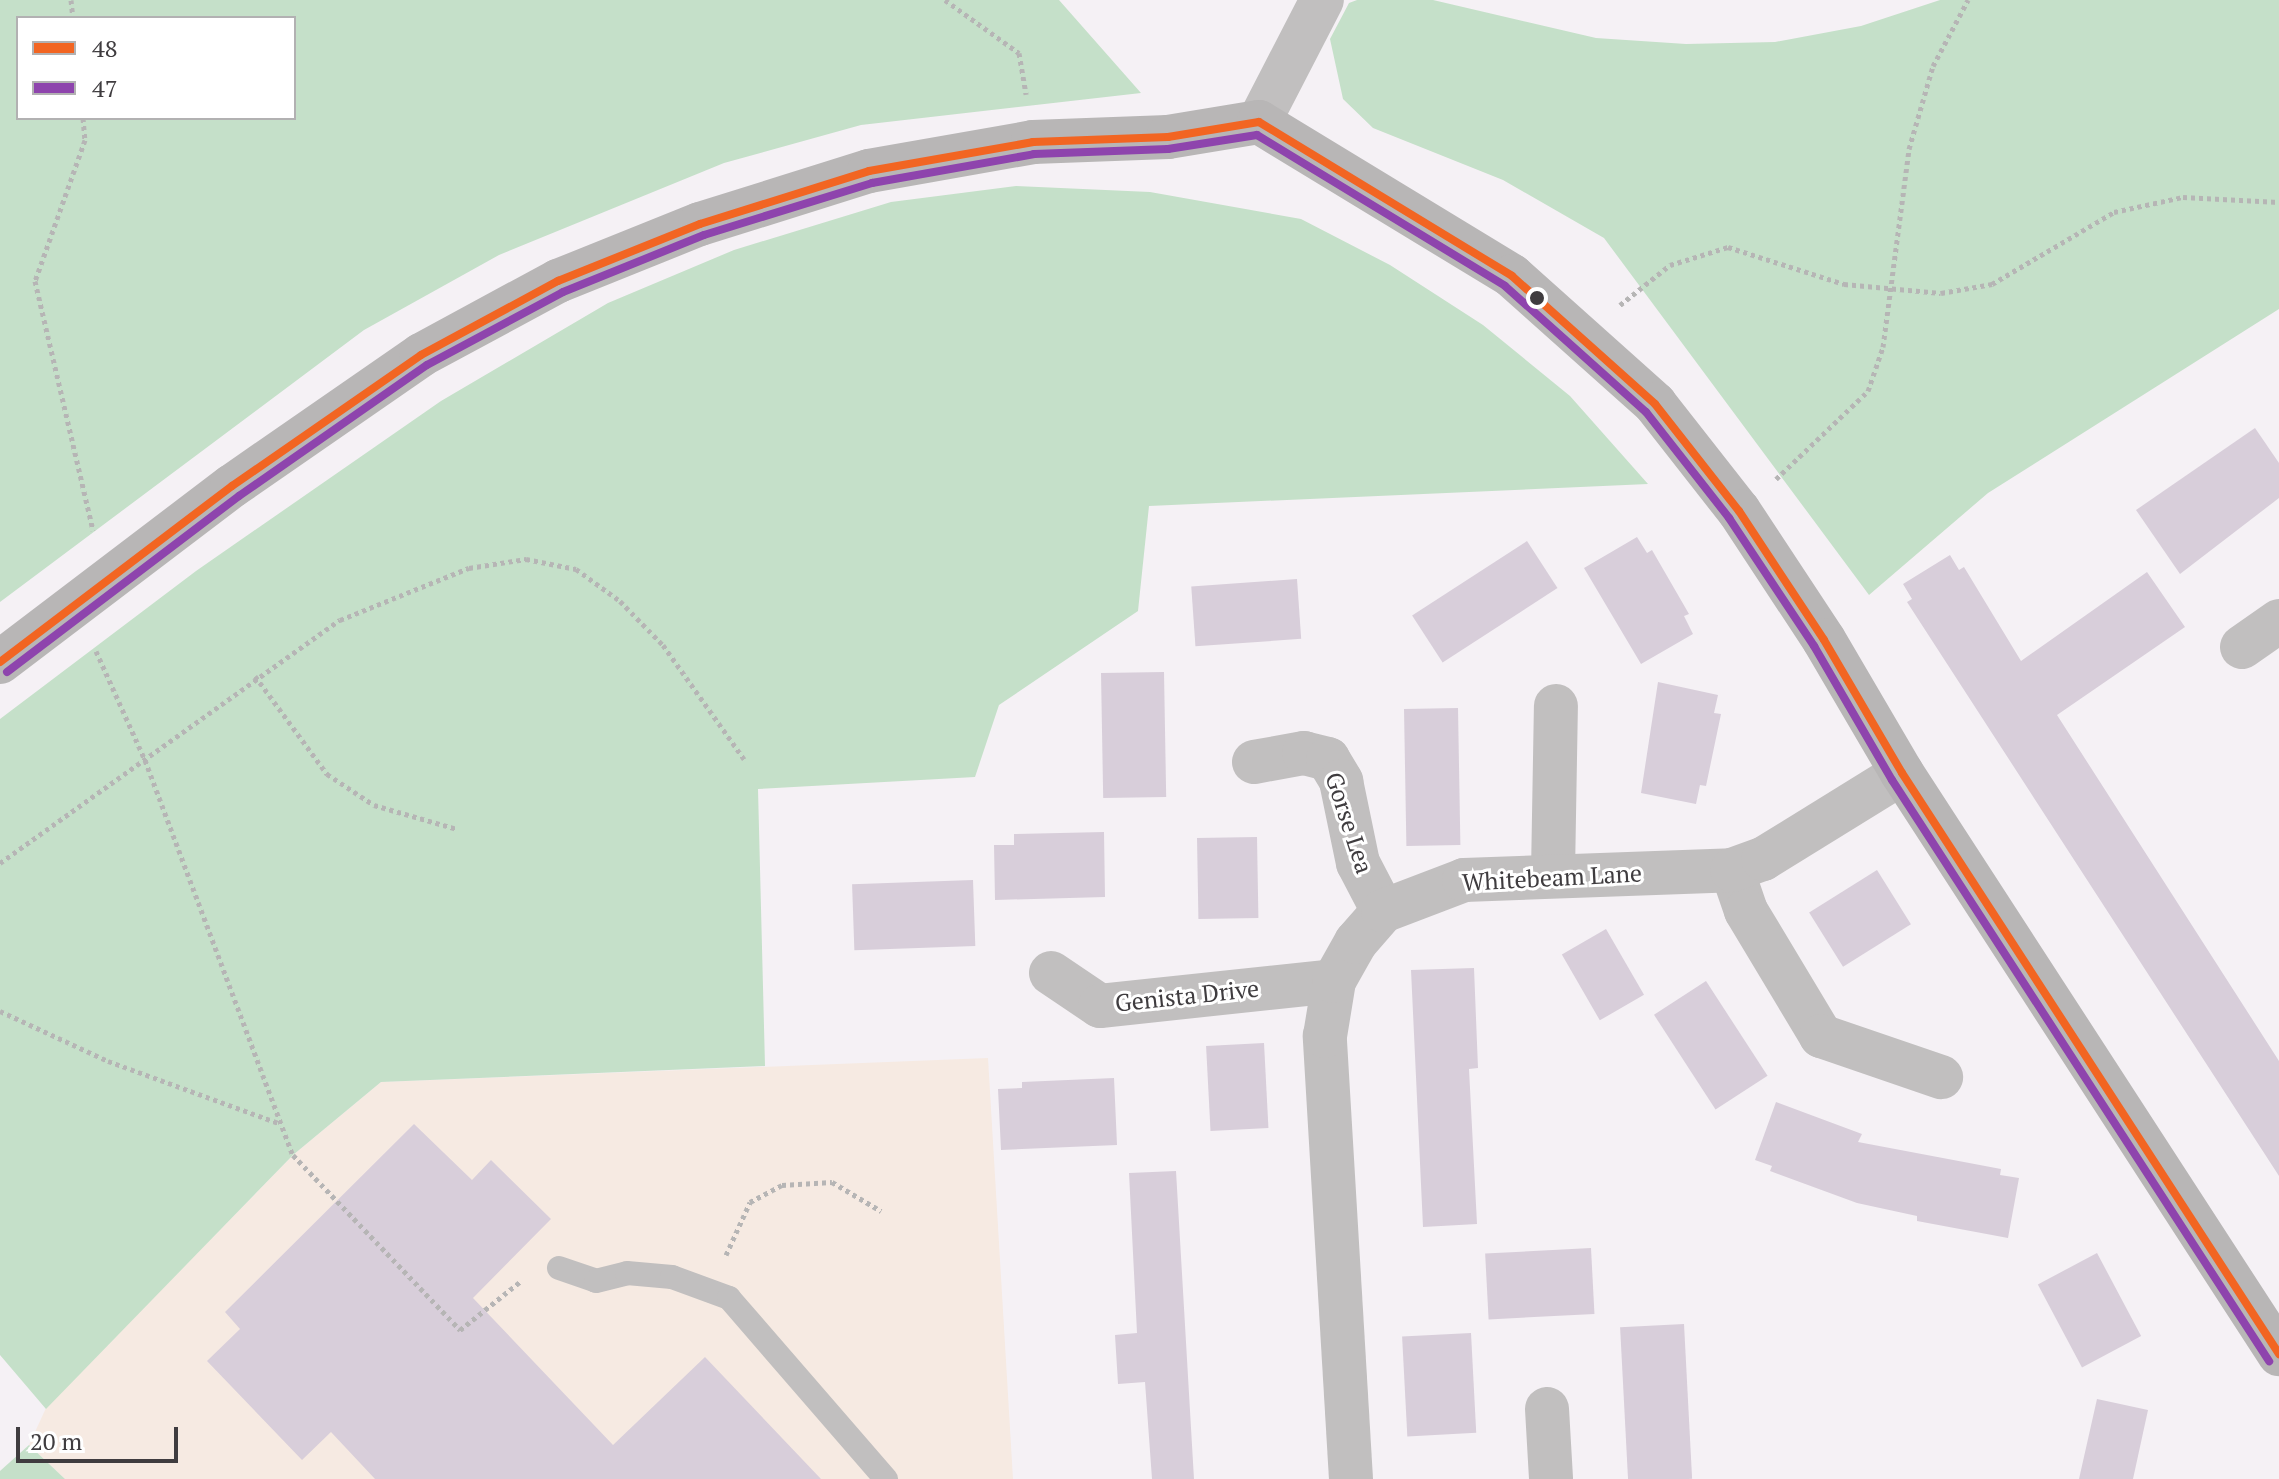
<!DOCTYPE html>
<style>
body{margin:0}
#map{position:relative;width:2279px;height:1479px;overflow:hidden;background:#f5f1f5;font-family:"PT Serif",serif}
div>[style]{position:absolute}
.education>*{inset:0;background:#f6eae2}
.green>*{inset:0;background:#c5e0c9}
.building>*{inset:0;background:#d8ceda;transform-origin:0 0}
.path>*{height:5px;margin-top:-2.5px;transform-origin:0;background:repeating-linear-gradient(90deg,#b6b5b5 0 4px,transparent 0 8px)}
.lane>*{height:24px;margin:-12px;padding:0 12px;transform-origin:12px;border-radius:12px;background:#c1bfbf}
.street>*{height:44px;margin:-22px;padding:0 22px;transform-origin:22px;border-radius:22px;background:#c1bfbf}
.secondary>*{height:44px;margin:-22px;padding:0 22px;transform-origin:22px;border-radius:22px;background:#b8b6b6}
.bus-1>*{height:8px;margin:-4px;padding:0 4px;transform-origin:4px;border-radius:4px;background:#f26522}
.bus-2>*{height:8px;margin:-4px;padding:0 4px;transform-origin:4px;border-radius:4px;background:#8e44ad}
.dots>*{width:22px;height:22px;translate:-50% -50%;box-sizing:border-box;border:4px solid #fff;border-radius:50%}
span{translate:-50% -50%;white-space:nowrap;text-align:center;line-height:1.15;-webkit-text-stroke:6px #fff;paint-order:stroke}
.street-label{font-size:24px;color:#3f3c3f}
.legend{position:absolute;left:16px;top:16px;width:280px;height:104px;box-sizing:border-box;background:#fff;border:2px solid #b2b1b2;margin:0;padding:10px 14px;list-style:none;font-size:24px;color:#3f3c3f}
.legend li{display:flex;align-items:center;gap:16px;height:40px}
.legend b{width:40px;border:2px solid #b2b1b2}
.scale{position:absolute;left:16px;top:1427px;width:162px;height:36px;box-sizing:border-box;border:4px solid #3f3c3f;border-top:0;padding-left:10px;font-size:24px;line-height:28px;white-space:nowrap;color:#3f3c3f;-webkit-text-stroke:6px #fff;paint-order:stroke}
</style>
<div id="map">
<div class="education">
<div style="clip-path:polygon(988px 1058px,1013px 1479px,65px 1479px,29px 1445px,46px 1408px,293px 1155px,381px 1082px)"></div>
</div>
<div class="green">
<div style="clip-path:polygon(evenodd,0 0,1059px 0,1141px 93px,861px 125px,724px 163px,499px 255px,364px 330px,0 602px,0 0,18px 18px,294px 18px,294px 118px,18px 118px,18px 18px)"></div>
<div style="clip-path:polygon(1357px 0,1433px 0,1596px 38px,1686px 44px,1775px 42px,1861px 26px,1940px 0,2279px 0,2279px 309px,1988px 493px,1869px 595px,1604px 238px,1503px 180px,1373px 128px,1343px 99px,1330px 39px,1349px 3px)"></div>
<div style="clip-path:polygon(1016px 186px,1150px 192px,1301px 219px,1390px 265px,1483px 325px,1570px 396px,1648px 484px,1149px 506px,1138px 611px,999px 705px,975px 777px,758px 789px,765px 1066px,381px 1082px,293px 1155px,46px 1409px,0 1355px,0 719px,196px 571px,441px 401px,608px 303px,734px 250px,891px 202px)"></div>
<div style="clip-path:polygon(29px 1445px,65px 1479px,0 1479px,0 1471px)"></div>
</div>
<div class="building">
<div style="clip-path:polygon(2255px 428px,2279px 463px,2279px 498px,2180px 574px,2136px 510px)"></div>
<div style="clip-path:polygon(1637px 537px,1647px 553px,1652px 550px,1689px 614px,1684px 616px,1693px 634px,1641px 664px,1584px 568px)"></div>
<div style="left:1527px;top:541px;width:56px;height:137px;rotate:57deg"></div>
<div style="clip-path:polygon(1950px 555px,1959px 570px,1964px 567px,2021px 661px,2147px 572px,2185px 627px,2057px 715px,2279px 1061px,2279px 1176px,1907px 602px,1912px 599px,1903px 584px)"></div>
<div style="left:1297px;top:579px;width:60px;height:106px;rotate:86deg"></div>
<div style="left:1164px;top:672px;width:125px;height:63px;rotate:89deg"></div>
<div style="clip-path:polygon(1658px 682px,1718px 695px,1714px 713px,1721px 714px,1706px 786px,1700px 785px,1696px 804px,1641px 793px)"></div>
<div style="left:1458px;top:708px;width:137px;height:54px;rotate:89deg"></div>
<div style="clip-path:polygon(1104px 832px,1105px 897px,995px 900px,994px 845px,1014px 845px,1014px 834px)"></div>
<div style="left:1257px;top:837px;width:81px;height:60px;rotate:89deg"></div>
<div style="left:1877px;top:870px;width:64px;height:80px;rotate:58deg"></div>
<div style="left:973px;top:880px;width:66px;height:121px;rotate:88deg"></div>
<div style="left:1606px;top:929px;width:76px;height:51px;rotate:60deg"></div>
<div style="clip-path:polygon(1474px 968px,1478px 1068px,1469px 1069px,1477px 1224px,1423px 1227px,1411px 970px)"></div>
<div style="left:1706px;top:981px;width:113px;height:62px;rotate:57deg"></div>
<div style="left:1264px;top:1043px;width:85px;height:58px;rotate:87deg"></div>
<div style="clip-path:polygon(1114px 1078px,1117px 1145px,1001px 1150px,998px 1089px,1022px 1088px,1022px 1082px)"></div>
<div style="clip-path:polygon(1776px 1102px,1862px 1134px,1858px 1142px,2001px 1169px,2000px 1175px,2019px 1178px,2008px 1238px,1917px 1221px,1917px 1216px,1857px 1203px,1770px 1171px,1772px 1166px,1755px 1160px)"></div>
<div style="clip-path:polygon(414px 1124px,472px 1180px,491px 1160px,551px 1219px,473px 1298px,613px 1445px,705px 1357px,821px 1479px,375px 1479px,331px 1432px,302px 1460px,207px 1361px,240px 1329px,225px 1312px)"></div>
<div style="clip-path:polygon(1176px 1171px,1194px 1479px,1152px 1479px,1145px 1382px,1118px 1384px,1115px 1335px,1137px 1333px,1129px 1173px)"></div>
<div style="left:1591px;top:1248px;width:66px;height:106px;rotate:87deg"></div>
<div style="left:2097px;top:1253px;width:94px;height:67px;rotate:62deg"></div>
<div style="left:1684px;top:1324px;width:155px;height:64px;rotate:87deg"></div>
<div style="left:1471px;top:1333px;width:100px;height:69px;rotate:87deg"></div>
<div style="clip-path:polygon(2097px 1399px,2148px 1410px,2133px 1479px,2079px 1479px)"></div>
</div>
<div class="path">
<div style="left:71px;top:0;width:18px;rotate:84deg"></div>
<div style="left:945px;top:0;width:91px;rotate:35.6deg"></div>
<div style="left:1019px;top:53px;width:42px;rotate:80.3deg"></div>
<div style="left:83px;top:118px;width:22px;rotate:85deg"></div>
<div style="left:85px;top:140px;width:150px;rotate:109.5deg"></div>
<div style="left:35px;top:281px;width:256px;rotate:76.9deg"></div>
<div style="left:1620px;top:305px;width:64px;rotate:-38.7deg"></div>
<div style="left:1670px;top:265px;width:61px;rotate:-17.2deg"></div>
<div style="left:1728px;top:247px;width:122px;rotate:17.7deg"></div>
<div style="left:1844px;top:284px;width:97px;rotate:5.3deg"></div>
<div style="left:1941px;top:293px;width:52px;rotate:-10deg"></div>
<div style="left:1992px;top:284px;width:142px;rotate:-30.5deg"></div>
<div style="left:2114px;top:212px;width:71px;rotate:-12.3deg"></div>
<div style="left:2183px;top:197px;width:96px;rotate:3deg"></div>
<div style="left:1776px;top:479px;width:127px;rotate:-43.7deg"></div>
<div style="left:1868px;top:391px;width:46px;rotate:-71.2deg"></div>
<div style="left:1883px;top:347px;width:200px;rotate:-82.5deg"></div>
<div style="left:1909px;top:149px;width:86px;rotate:-73.9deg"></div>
<div style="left:1933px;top:66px;width:75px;rotate:-62.1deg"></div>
<div style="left:96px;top:651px;width:120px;rotate:65.8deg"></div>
<div style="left:145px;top:760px;width:422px;rotate:69.5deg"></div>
<div style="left:293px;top:1155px;width:242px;rotate:46.3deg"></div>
<div style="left:460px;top:1330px;width:78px;rotate:-38.8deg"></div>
<div style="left:255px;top:676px;width:122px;rotate:53.7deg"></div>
<div style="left:327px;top:774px;width:56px;rotate:33.4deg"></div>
<div style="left:374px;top:805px;width:86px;rotate:16.1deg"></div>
<div style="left:0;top:863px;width:418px;rotate:-35.6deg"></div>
<div style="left:340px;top:620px;width:139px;rotate:-22deg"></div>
<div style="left:469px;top:568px;width:58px;rotate:-9deg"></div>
<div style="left:526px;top:559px;width:51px;rotate:11.3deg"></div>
<div style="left:576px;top:569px;width:54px;rotate:36deg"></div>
<div style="left:620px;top:601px;width:62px;rotate:45.7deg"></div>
<div style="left:663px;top:645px;width:140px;rotate:54.6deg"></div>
<div style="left:0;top:1011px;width:119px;rotate:24.8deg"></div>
<div style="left:108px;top:1061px;width:184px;rotate:20deg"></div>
<div style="left:726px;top:1255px;width:58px;rotate:-65.6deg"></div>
<div style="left:750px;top:1202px;width:36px;rotate:-28deg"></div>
<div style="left:782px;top:1185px;width:50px;rotate:-3.4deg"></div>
<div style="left:832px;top:1182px;width:57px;rotate:30.6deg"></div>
</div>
<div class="lane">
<div style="left:559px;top:1268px;width:39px;rotate:19deg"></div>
<div style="left:596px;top:1281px;width:32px;rotate:-14deg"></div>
<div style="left:627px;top:1273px;width:45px;rotate:5.1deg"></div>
<div style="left:672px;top:1277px;width:61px;rotate:20.2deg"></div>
<div style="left:729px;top:1298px;width:240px;rotate:49.1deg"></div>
</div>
<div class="street">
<div style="left:1259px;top:122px;width:137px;rotate:-62.7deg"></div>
<div style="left:2242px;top:647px;width:45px;rotate:-35.1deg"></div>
<div style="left:1254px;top:762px;width:51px;rotate:-10.2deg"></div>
<div style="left:1304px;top:753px;width:25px;rotate:14deg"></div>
<div style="left:1328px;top:759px;width:26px;rotate:59deg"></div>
<div style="left:1341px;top:781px;width:84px;rotate:78.3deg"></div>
<div style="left:1358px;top:863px;width:54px;rotate:62.5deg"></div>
<div style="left:1732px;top:870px;width:43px;rotate:71.1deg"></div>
<div style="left:1746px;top:911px;width:146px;rotate:59deg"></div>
<div style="left:1821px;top:1036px;width:127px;rotate:18.9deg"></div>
<div style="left:1553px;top:873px;width:167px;rotate:-89deg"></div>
<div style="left:1051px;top:973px;width:59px;rotate:34deg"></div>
<div style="left:1100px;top:1006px;width:235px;rotate:-6.1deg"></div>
<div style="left:1547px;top:1409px;width:70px;rotate:86.7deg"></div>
<div style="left:1351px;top:1479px;width:444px;rotate:-93.4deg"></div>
<div style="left:1325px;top:1036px;width:56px;rotate:-80.7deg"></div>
<div style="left:1334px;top:981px;width:45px;rotate:-60.6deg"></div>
<div style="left:1356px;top:942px;width:41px;rotate:-48.9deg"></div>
<div style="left:1383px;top:911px;width:87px;rotate:-20.9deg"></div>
<div style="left:1464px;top:880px;width:268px;rotate:-2.1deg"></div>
<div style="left:1732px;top:870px;width:33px;rotate:-20deg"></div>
<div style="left:1763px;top:859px;width:163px;rotate:-31.7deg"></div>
</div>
<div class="secondary">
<div style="left:0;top:662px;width:291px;rotate:-37.2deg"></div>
<div style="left:232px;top:486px;width:230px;rotate:-34.7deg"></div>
<div style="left:421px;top:355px;width:156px;rotate:-28.4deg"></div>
<div style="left:558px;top:281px;width:153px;rotate:-21.9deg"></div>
<div style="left:700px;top:224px;width:177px;rotate:-17.4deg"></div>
<div style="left:869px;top:171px;width:167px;rotate:-10deg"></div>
<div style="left:1033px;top:142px;width:135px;rotate:-2.1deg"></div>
<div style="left:1168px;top:137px;width:92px;rotate:-9.4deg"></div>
<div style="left:1259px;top:122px;width:296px;rotate:31.3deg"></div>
<div style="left:1512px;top:276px;width:192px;rotate:41.8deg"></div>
<div style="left:1655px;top:404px;width:136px;rotate:51.9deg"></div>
<div style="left:1739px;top:511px;width:154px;rotate:56.6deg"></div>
<div style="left:1824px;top:640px;width:154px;rotate:59.6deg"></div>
<div style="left:1902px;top:773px;width:693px;rotate:57.02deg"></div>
</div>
<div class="bus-1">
<div style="left:0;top:662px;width:291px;rotate:-37.2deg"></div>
<div style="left:232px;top:486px;width:230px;rotate:-34.7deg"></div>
<div style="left:421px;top:355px;width:156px;rotate:-28.4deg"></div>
<div style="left:558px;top:281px;width:153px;rotate:-21.9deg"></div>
<div style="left:700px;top:224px;width:177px;rotate:-17.4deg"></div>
<div style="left:869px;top:171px;width:167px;rotate:-10deg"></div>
<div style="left:1033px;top:142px;width:135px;rotate:-2.1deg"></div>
<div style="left:1168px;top:137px;width:92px;rotate:-9.4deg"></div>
<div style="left:1259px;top:122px;width:296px;rotate:31.3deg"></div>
<div style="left:1512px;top:276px;width:192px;rotate:41.8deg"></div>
<div style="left:1655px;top:404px;width:136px;rotate:51.9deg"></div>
<div style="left:1739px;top:511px;width:154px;rotate:56.6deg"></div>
<div style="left:1824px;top:640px;width:154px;rotate:59.6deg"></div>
<div style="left:1902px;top:773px;width:693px;rotate:57.02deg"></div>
</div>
<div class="bus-2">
<div style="left:7px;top:672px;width:291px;rotate:-37.2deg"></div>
<div style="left:239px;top:496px;width:229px;rotate:-34.9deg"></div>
<div style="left:427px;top:365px;width:154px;rotate:-28.2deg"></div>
<div style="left:563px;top:292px;width:152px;rotate:-22deg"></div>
<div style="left:704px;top:235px;width:176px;rotate:-17.2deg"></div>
<div style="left:872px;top:183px;width:165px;rotate:-10.1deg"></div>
<div style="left:1034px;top:154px;width:134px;rotate:-2.1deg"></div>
<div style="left:1168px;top:149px;width:90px;rotate:-8.9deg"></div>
<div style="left:1257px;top:135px;width:290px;rotate:31.3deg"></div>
<div style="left:1505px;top:286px;width:189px;rotate:41.8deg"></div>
<div style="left:1646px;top:412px;width:135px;rotate:51.9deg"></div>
<div style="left:1729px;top:518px;width:154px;rotate:56.4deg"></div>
<div style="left:1814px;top:646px;width:155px;rotate:59.8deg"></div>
<div style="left:1892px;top:780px;width:693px;rotate:57.02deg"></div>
</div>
<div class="dots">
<div style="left:1537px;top:298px;background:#3f3c3f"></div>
</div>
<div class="street-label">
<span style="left:1349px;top:823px;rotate:72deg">Gorse Lea</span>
<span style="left:1552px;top:878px;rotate:-3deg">Whitebeam Lane</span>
<span style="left:1187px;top:996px;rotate:-6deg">Genista Drive</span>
</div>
<ul class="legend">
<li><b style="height:10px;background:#f26522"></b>48</li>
<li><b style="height:10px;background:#8e44ad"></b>47</li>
</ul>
<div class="scale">20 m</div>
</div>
